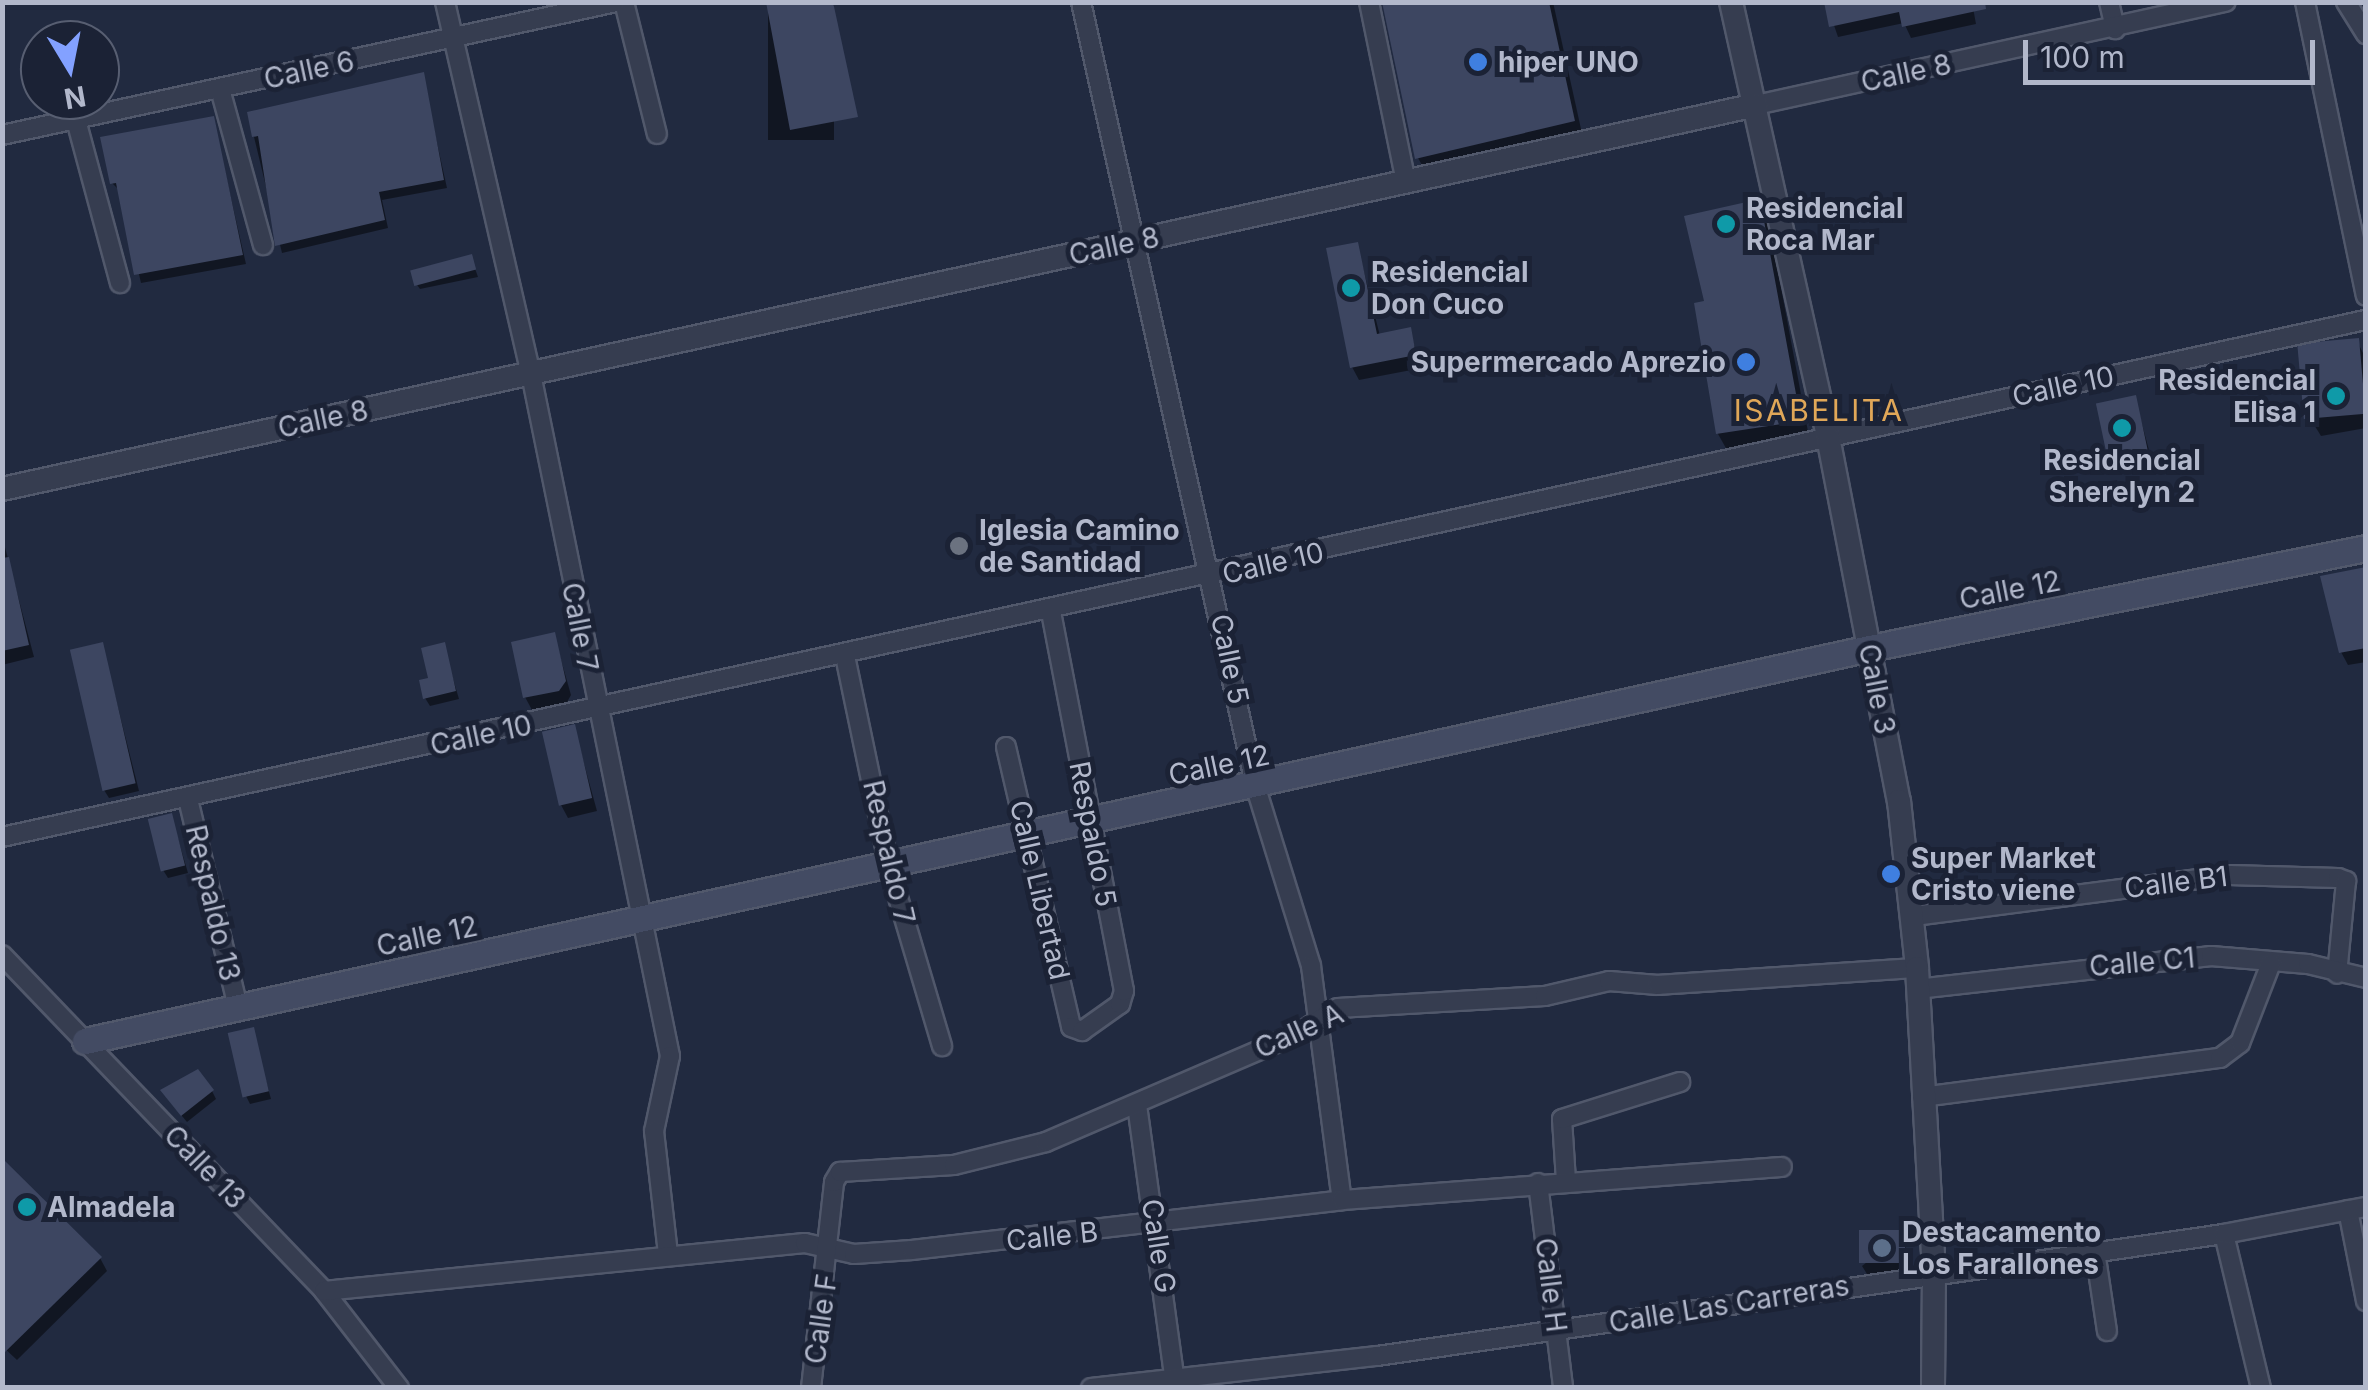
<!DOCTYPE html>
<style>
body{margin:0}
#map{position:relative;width:2368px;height:1390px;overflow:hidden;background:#212a40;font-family:Inter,sans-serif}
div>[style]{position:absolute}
.shadow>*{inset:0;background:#0007;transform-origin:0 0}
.building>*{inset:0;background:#3d4661;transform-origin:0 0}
.roads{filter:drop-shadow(2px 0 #51586b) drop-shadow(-2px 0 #51586b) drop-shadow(0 2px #51586b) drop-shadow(0 -2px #51586b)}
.minor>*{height:18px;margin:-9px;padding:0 9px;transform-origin:9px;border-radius:9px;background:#363d50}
.tertiary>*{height:22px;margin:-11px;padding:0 11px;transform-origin:11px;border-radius:11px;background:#363d50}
.secondary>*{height:25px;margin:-12.5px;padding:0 12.5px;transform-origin:12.5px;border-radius:12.5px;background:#434b63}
.dots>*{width:28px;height:28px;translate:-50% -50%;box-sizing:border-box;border:5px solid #1b2235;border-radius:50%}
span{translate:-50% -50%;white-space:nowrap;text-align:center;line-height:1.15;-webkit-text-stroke:10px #1b2235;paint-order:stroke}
.poi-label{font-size:28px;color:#b2b8cb;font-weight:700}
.left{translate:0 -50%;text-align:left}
.right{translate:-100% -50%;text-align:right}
.street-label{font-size:28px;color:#b2b8cb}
.neighbourhood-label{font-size:30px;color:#e0a758;letter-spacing:2.5px}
.frame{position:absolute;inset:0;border:5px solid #b2b8cb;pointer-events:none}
.north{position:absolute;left:20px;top:20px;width:100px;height:100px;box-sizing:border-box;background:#1b2235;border:2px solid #575e71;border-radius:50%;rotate:170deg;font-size:28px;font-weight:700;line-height:40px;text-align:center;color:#b2b8cb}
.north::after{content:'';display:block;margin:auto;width:35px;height:45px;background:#83a1ff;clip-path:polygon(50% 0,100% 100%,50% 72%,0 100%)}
.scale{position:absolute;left:2023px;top:40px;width:292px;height:45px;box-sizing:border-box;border:5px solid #b2b8cb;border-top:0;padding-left:12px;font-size:30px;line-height:35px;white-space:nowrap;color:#b2b8cb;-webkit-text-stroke:8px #1b2235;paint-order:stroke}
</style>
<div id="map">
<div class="shadow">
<div style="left:768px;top:2px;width:66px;height:138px"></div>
<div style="clip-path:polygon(1383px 2px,1553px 2px,1583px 138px,1428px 176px,1418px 158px)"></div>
<div style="clip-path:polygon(1826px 2px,1972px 2px,1976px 24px,1911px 38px,1904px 23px,1838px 37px)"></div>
<div style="clip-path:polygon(422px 75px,447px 188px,382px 200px,388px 228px,282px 253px,254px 137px)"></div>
<div style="clip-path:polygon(213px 119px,246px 264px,141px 283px,120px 191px,112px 183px)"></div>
<div style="clip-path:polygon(1758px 202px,1768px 218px,1809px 437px,1727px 450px,1718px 434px,1707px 303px)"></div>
<div style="clip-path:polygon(1357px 244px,1380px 336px,1409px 330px,1422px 368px,1359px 380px,1352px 367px)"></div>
<div style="clip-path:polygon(471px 257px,478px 277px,420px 289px,415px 282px)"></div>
<div style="clip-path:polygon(2357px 341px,2366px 359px,2366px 428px,2321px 436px,2313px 423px)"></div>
<div style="clip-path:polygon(2135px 398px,2153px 465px,2117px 472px,2110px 459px)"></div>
<div style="clip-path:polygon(2px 536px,34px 657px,2px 665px)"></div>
<div style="clip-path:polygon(2366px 570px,2366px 662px,2348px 665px,2341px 652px)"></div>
<div style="clip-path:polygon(554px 635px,571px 695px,566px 704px,532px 710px,525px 697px)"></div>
<div style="clip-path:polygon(102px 644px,139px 791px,109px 798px,104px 790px)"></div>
<div style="clip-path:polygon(443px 645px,459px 699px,430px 706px,425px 698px)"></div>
<div style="clip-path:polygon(574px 727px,597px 811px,568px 818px,561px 805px)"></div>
<div style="clip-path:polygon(171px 815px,188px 873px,168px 878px,163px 870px)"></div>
<div style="clip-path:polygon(252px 1030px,271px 1099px,250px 1104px,246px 1096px)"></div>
<div style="clip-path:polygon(212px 1091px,216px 1099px,187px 1122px,167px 1098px)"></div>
<div style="clip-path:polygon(1904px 1233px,1908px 1271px,1867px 1274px,1862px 1266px)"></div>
<div style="clip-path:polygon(100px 1258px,107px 1271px,17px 1360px,2px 1346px)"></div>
</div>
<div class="building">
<div style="clip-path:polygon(766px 2px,833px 2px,858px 117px,790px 130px)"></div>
<div style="clip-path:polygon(1382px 2px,1549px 2px,1575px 121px,1415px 159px)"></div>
<div style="clip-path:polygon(1824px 2px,1985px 2px,1986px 9px,1902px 27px,1899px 12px,1829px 27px)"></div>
<div style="clip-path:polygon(424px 72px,444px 180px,379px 192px,385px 220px,275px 246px,258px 136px,252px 137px,247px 112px)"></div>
<div style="clip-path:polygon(214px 116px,243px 255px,134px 275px,116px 183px,110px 184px,100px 137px)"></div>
<div style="clip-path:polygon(1760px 199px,1801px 421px,1716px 434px,1694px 303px,1704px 301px,1684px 216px)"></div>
<div style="clip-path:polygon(1358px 242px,1377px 334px,1411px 327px,1416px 355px,1350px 368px,1326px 248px)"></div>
<div style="left:472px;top:254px;width:16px;height:64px;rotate:75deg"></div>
<div style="left:2359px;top:338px;width:76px;height:62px;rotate:85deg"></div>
<div style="left:2136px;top:395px;width:58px;height:41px;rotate:78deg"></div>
<div style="clip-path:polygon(9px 557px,29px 645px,2px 651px,2px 558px)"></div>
<div style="clip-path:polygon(2366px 567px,2366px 648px,2339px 653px,2320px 576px)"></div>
<div style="clip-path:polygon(555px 632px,566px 681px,559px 691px,523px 698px,511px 642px)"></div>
<div style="left:103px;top:642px;width:145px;height:34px;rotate:77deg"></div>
<div style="clip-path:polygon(445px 642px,456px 691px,423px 699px,419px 680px,428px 678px,421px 648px)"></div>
<div style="left:575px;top:724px;width:76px;height:34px;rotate:77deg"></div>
<div style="left:172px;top:813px;width:54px;height:25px;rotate:76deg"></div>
<div style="left:254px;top:1027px;width:66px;height:27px;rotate:77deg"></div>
<div style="clip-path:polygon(198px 1069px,214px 1090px,181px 1116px,160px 1090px)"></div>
<div style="clip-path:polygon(2px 1158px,102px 1257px,2px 1355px)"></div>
<div style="left:1905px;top:1230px;width:33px;height:46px;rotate:90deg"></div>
</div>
<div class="roads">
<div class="minor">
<div style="left:445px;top:2px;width:382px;rotate:77deg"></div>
<div style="left:531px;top:374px;width:696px;rotate:78.48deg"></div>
<div style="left:670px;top:1056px;width:77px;rotate:102deg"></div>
<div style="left:654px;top:1131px;width:124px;rotate:83.5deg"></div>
<div style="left:624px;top:2px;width:136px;rotate:76deg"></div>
<div style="left:1081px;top:2px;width:805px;rotate:77.45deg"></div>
<div style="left:1256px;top:788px;width:186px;rotate:72.8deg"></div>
<div style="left:1311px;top:966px;width:236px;rotate:82.5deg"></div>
<div style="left:1369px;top:2px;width:185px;rotate:78.4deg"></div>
<div style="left:2109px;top:2px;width:28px;rotate:77deg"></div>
<div style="left:2305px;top:2px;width:300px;rotate:78.3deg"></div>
<div style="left:2346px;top:2px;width:38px;rotate:58deg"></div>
<div style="left:220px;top:89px;width:162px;rotate:74.6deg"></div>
<div style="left:1756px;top:105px;width:481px;rotate:-12.4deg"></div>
<div style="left:76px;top:120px;width:169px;rotate:74.9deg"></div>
<div style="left:2px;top:135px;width:628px;rotate:-12.22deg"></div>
<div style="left:845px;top:656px;width:216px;rotate:78.2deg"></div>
<div style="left:889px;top:867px;width:187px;rotate:73.5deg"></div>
<div style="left:1006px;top:747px;width:287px;rotate:76.9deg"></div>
<div style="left:1071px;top:1027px;width:12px;rotate:20deg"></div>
<div style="left:1082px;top:1031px;width:47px;rotate:-35.4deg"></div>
<div style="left:1120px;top:1004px;width:14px;rotate:-73deg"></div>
<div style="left:1124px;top:991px;width:387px;rotate:-100.9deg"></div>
<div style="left:188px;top:799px;width:215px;rotate:76.5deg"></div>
<div style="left:2px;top:837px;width:2420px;rotate:-12.34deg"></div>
<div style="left:1914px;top:916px;width:318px;rotate:-7.4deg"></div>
<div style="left:2229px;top:875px;width:109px;rotate:1.6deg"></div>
<div style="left:2338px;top:878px;width:9px;rotate:21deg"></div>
<div style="left:2346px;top:881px;width:93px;rotate:95.5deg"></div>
<div style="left:2px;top:955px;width:465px;rotate:46.2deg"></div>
<div style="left:324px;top:1291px;width:123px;rotate:52.3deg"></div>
<div style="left:1917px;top:989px;width:296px;rotate:-6.4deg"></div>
<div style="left:2211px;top:956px;width:97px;rotate:4.7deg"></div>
<div style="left:2308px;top:964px;width:60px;rotate:13.6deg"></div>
<div style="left:1922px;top:1097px;width:301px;rotate:-7.5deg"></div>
<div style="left:2220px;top:1058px;width:25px;rotate:-37deg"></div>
<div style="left:2240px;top:1043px;width:86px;rotate:-68.8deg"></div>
<div style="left:1137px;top:1105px;width:286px;rotate:82.2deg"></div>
<div style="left:1566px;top:1181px;width:62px;rotate:-93.7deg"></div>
<div style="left:1562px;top:1119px;width:124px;rotate:-17.4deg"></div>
<div style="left:1538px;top:1183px;width:207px;rotate:83deg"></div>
<div style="left:2348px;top:1210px;width:93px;rotate:78.8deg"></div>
<div style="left:2224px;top:1234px;width:158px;rotate:76.5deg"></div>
<div style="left:2095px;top:1251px;width:81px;rotate:81.5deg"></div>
<div style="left:324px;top:1291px;width:483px;rotate:-5.7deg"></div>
<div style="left:805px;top:1243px;width:50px;rotate:12.7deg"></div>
<div style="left:854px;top:1254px;width:58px;rotate:-3.9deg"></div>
<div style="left:912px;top:1250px;width:433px;rotate:-6.6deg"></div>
<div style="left:1342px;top:1200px;width:441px;rotate:-4.3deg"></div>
<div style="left:811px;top:1388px;width:207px;rotate:-83.6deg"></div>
<div style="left:834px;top:1182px;width:12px;rotate:-59deg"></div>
<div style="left:840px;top:1172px;width:114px;rotate:-3.5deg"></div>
<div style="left:954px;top:1165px;width:95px;rotate:-14deg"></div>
<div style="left:1046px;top:1142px;width:275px;rotate:-23.3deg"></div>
<div style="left:1299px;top:1033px;width:46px;rotate:-32.7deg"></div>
<div style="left:1338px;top:1008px;width:207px;rotate:-3.3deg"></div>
<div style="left:1545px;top:996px;width:66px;rotate:-13.2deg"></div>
<div style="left:1609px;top:981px;width:49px;rotate:4.7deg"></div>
<div style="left:1658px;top:985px;width:260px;rotate:-3.8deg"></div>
<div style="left:1091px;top:1388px;width:288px;rotate:-6.4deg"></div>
<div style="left:1377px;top:1356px;width:856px;rotate:-8.2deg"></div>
<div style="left:2224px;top:1234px;width:145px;rotate:-10.8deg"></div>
</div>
<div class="tertiary">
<div style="left:1731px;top:2px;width:446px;rotate:77.4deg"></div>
<div style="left:1828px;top:437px;width:371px;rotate:79deg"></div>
<div style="left:1899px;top:801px;width:168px;rotate:83.8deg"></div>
<div style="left:1917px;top:968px;width:305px;rotate:86.8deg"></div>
<div style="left:1934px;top:1273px;width:115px;rotate:90.5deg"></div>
<div style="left:2px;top:489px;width:1796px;rotate:-12.35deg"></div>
</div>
<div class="secondary">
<div style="left:85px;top:1041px;width:1828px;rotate:-12.42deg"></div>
<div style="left:1870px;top:648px;width:506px;rotate:-11.4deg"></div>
</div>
</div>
<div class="dots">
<div style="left:1478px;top:62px;background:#3f7fe0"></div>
<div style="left:1726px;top:224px;background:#0f9aa8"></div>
<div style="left:1351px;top:288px;background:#0f9aa8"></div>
<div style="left:1746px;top:362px;background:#3f7fe0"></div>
<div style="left:2336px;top:396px;background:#0f9aa8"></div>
<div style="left:2122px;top:428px;background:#0f9aa8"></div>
<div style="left:959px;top:546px;background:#6b7280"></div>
<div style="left:1891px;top:874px;background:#3f7fe0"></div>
<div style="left:27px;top:1207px;background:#0f9aa8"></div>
<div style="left:1882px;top:1248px;background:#5c6f8a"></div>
</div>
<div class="poi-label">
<span class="left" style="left:1498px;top:62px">hiper UNO</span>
<span class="left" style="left:1746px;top:224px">Residencial<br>Roca Mar</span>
<span class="left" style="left:1371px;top:288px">Residencial<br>Don Cuco</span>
<span class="right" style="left:1726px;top:362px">Supermercado Aprezio</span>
<span class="right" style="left:2316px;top:396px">Residencial<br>Elisa 1</span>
<span style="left:2122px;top:476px">Residencial<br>Sherelyn 2</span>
<span class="left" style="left:979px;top:546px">Iglesia Camino<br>de Santidad</span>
<span class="left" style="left:1911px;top:874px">Super Market<br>Cristo viene</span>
<span class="left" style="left:47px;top:1207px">Almadela</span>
<span class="left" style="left:1902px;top:1248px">Destacamento<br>Los Farallones</span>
</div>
<div class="street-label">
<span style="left:309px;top:70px;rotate:-12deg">Calle 6</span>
<span style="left:1906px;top:73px;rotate:-12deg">Calle 8</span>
<span style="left:1114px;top:246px;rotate:-12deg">Calle 8</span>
<span style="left:2063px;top:386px;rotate:-12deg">Calle 10</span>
<span style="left:323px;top:419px;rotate:-12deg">Calle 8</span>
<span style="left:1273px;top:563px;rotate:-13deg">Calle 10</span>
<span style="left:2010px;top:590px;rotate:-11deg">Calle 12</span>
<span style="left:580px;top:627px;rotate:79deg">Calle 7</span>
<span style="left:1230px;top:659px;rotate:78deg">Calle 5</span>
<span style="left:1877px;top:689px;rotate:79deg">Calle 3</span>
<span style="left:481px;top:735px;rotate:-12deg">Calle 10</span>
<span style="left:1219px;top:765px;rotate:-12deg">Calle 12</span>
<span style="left:1093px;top:834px;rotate:79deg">Respaldo 5</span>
<span style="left:889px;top:852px;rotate:77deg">Respaldo 7</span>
<span style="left:2176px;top:882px;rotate:-7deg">Calle B1</span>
<span style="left:1040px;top:890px;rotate:77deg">Calle Libertad</span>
<span style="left:213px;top:903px;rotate:77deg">Respaldo 13</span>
<span style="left:427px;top:936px;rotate:-12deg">Calle 12</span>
<span style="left:2142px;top:962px;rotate:-5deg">Calle C1</span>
<span style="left:1299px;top:1031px;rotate:-24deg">Calle A</span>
<span style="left:205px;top:1167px;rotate:46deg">Calle 13</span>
<span style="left:1052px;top:1236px;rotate:-6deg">Calle B</span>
<span style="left:1159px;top:1246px;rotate:81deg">Calle G</span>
<span style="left:1551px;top:1285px;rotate:83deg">Calle H</span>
<span style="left:1729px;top:1304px;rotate:-9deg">Calle Las Carreras</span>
<span style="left:821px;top:1319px;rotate:-82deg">Calle F</span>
</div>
<div class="neighbourhood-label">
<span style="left:1819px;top:410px">ISABELITA</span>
</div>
<div class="frame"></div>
<div class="north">N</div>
<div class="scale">100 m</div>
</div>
